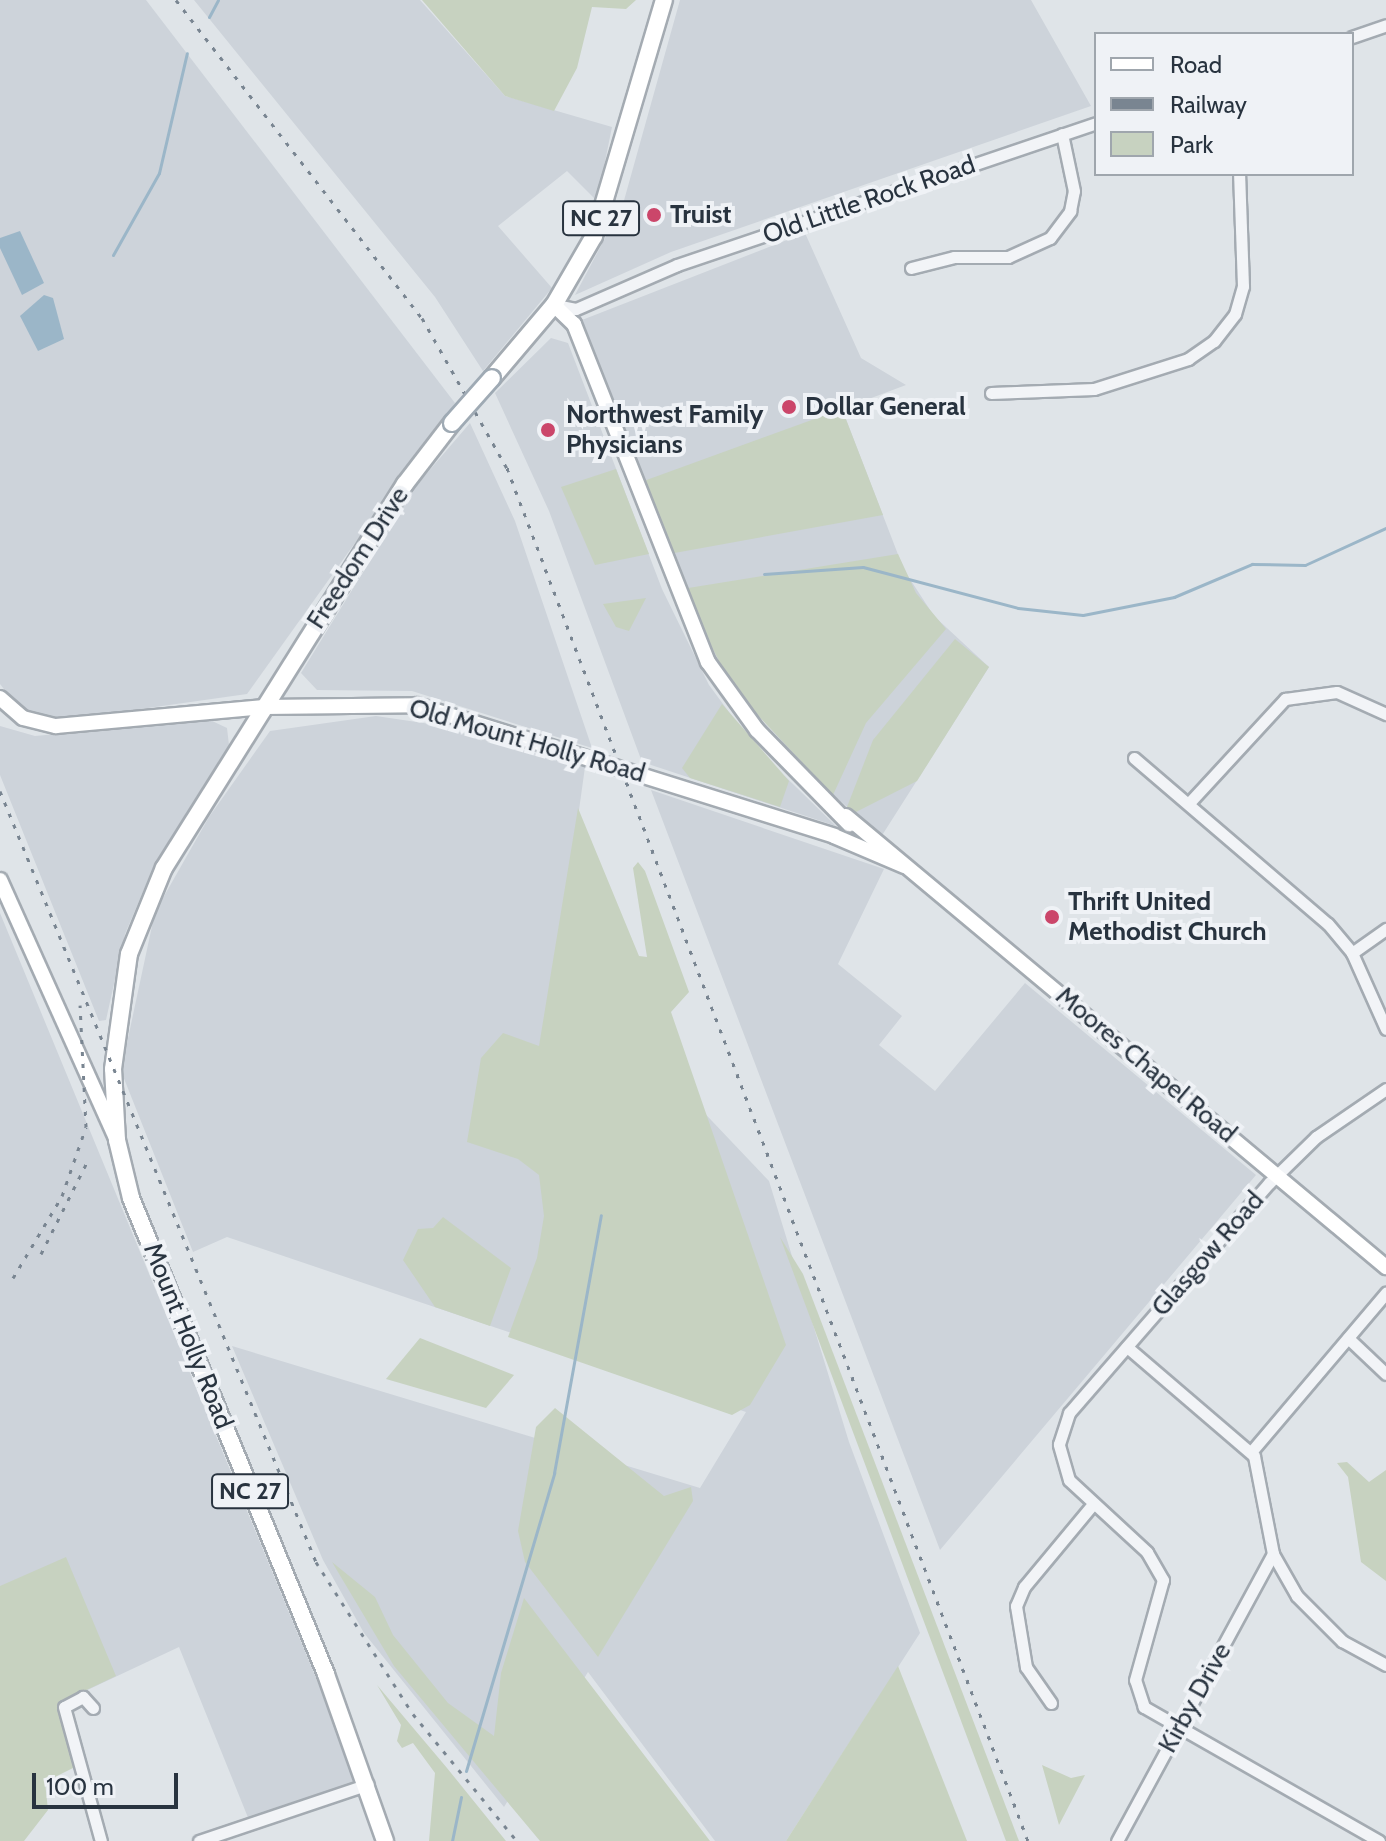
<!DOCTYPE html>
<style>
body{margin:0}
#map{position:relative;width:1386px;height:1841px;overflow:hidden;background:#dfe4e8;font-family:Cabin,sans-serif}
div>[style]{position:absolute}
.built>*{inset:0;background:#cdd3da}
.green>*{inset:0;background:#c7d2c0}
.water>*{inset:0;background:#9bb6c8}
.stream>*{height:3px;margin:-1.5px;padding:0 1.5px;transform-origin:1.5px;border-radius:1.5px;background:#9bb6c8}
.roads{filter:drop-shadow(2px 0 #a4abb2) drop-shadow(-2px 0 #a4abb2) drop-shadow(0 2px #a4abb2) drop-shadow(0 -2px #a4abb2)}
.street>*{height:11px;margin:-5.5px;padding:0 5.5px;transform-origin:5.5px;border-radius:5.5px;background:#f2f4f7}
.secondary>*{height:14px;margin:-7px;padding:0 7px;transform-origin:7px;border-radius:7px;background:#fff}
.primary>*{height:16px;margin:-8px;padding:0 8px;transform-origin:8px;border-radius:8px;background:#fff}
.rail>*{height:3px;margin-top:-1.5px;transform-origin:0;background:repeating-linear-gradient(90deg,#798591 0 4px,transparent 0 12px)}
.bridges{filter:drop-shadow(2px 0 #9faab4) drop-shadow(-2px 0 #9faab4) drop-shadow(0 2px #9faab4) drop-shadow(0 -2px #9faab4)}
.primary-bridge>*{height:16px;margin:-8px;padding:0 8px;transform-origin:8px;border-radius:8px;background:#fff}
.dots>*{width:22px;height:22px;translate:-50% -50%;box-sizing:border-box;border:4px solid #eff2f6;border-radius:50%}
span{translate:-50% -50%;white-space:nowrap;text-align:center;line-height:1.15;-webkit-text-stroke:8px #eff2f6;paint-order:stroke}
.shield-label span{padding:2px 6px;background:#eff2f6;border:2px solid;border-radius:6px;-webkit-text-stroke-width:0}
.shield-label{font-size:24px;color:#28333f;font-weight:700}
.street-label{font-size:26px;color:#28333f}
.poi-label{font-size:26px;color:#28333f;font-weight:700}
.left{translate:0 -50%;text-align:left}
.legend{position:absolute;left:1094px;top:32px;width:260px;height:144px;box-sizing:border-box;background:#eff2f6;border:2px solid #9fa6ad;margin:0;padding:10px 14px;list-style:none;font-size:24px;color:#28333f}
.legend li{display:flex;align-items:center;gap:16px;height:40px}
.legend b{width:40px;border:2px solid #9fa6ad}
.scale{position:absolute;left:32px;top:1773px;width:146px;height:36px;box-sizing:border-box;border:4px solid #28333f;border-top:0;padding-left:10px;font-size:24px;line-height:28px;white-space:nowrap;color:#28333f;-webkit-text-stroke:6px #eff2f6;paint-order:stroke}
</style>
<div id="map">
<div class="built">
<div style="clip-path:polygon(0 0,146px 0,455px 403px,247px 694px,56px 721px,17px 706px,0 684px)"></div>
<div style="clip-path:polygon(194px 0,420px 0,505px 96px,612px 127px,597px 201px,567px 171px,498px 226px,552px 288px,483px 371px,435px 297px)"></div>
<div style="clip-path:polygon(680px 0,1031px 0,1091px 106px,671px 252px,575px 295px,623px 204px)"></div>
<div style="clip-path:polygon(805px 233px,861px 358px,906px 385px,842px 409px,904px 570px,934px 616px,989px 667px,881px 837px,803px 768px,708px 649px,582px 320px)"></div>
<div style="clip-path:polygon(551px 338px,568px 343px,662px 589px,709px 685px,754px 746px,836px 826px,642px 762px,549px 511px,495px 393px)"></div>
<div style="clip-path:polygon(470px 423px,515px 521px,592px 748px,412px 691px,317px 690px,301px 673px,416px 486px)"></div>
<div style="clip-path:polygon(376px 716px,430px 724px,585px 767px,545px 1054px,693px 1101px,769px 1181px,849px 1442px,920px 1633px,786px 1841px,715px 1841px,588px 1672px,504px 1807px,364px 1633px,323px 1560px,232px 1346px,700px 1488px,746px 1412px,227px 1237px,193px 1252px,121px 1071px,155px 912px,209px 817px,270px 731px)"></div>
<div style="clip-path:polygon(210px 720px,227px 728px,229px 745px,153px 868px,125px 934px,106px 1020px,99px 1021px,0 775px,0 726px,35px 736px)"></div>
<div style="clip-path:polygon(651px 790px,884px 869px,838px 964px,902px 1016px,879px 1045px,935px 1091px,1025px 983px,1256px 1175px,940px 1550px)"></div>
<div style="clip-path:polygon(0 913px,359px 1782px,249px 1820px,179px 1647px,0 1731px)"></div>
</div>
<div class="green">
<div style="clip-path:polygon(422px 0,636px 0,626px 9px,592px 7px,577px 68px,554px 111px,505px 96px)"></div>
<div style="clip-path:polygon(842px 409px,883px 515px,669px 554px,641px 482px)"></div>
<div style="clip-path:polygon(616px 469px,649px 554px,595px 565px,561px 487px)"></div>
<div style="clip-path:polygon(898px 554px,916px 593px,946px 629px,866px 723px,833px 795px,734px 690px,682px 589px)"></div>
<div style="clip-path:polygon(646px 598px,629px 631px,616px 627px,603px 604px)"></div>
<div style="clip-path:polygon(955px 639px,989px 667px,917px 781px,854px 813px,847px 807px,873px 740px)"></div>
<div style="clip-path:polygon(722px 704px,789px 781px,780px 807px,690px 778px,682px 768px)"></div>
<div style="clip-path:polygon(578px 808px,639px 956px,647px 957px,633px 868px,638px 862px,645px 871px,689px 992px,671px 1012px,786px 1345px,750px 1405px,732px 1415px,508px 1337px,537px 1258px,544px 1216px,539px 1175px,518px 1159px,467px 1142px,481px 1058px,503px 1033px,539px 1046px)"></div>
<div style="clip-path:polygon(443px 1217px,511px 1268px,490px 1326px,435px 1307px,403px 1260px,418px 1229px,433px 1228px)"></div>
<div style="clip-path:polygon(780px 1237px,803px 1274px,1019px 1841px,1006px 1841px)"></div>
<div style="clip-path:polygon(420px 1338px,514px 1375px,486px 1408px,386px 1379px)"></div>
<div style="clip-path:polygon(555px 1408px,664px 1496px,691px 1487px,693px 1501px,598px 1657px,525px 1562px,518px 1531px,536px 1427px)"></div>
<div style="clip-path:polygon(1347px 1462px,1369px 1482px,1386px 1470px,1386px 1581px,1361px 1562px,1348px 1477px,1337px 1463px)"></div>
<div style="clip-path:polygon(66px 1557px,116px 1676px,57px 1704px,75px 1767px,45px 1782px,48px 1810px,24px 1841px,0 1841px,0 1586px)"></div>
<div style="clip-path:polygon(332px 1562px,375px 1597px,393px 1635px,448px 1703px,494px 1736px,501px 1673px,524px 1598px,710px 1841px,540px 1841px,394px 1666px)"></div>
<div style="clip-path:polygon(898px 1666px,967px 1841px,786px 1841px)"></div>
<div style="clip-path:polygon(377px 1685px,447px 1768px,506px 1841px,429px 1841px,435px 1773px,413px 1743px,402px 1748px,397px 1741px,401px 1725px)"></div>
<div style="clip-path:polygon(1042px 1765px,1071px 1778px,1085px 1775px,1059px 1825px)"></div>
</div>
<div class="water">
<div style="clip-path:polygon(20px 231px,44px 283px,22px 295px,0 248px,0 238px)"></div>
<div style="clip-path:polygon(44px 295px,53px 298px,64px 339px,38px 351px,20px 316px)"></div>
</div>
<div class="stream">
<div style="left:209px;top:17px;width:19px;rotate:-62deg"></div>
<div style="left:113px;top:255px;width:94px;rotate:-60.7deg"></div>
<div style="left:159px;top:173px;width:123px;rotate:-76.9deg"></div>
<div style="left:764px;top:574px;width:99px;rotate:-4deg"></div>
<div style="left:863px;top:567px;width:160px;rotate:14.8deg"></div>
<div style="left:1018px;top:608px;width:65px;rotate:6.1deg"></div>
<div style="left:1083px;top:615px;width:93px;rotate:-11.2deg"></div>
<div style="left:1174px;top:597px;width:85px;rotate:-22.9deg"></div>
<div style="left:1252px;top:564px;width:53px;rotate:1.1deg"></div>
<div style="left:1305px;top:565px;width:89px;rotate:-24.6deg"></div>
<div style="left:466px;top:1771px;width:311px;rotate:-73.5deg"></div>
<div style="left:554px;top:1473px;width:262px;rotate:-79.7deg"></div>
<div style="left:452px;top:1841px;width:45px;rotate:-78.4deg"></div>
</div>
<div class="roads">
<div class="street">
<div style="left:1352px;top:37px;width:36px;rotate:-19deg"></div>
<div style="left:911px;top:268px;width:44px;rotate:-14.3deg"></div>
<div style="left:954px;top:257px;width:54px"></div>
<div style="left:1008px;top:257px;width:46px;rotate:-24.3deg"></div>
<div style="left:1050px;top:238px;width:34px;rotate:-53deg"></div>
<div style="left:1070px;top:211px;width:20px;rotate:-79deg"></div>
<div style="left:1074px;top:191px;width:58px;rotate:-101.9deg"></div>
<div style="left:555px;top:305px;width:21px;rotate:11deg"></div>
<div style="left:576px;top:309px;width:110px;rotate:-23.5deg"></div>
<div style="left:677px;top:265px;width:442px;rotate:-18.7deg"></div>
<div style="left:991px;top:393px;width:103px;rotate:-2.2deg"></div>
<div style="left:1094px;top:389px;width:99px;rotate:-17.7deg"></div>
<div style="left:1188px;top:359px;width:32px;rotate:-35deg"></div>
<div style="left:1214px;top:341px;width:34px;rotate:-52deg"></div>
<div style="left:1235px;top:314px;width:29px;rotate:-74deg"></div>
<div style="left:1243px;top:286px;width:112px;rotate:-92deg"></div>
<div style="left:1134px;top:758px;width:255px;rotate:40.6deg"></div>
<div style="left:1328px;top:924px;width:38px;rotate:50deg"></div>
<div style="left:1352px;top:953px;width:83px;rotate:65.9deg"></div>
<div style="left:1189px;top:803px;width:142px;rotate:-47.3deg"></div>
<div style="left:1285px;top:699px;width:52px;rotate:-7.7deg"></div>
<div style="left:1337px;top:692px;width:54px;rotate:24.2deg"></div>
<div style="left:1352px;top:953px;width:42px;rotate:-35.2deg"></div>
<div style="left:1348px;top:1338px;width:52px;rotate:43.5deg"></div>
<div style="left:1127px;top:1347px;width:167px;rotate:40.6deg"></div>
<div style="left:1254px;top:1456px;width:100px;rotate:79deg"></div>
<div style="left:1273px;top:1554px;width:48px;rotate:60.3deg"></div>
<div style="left:1297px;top:1596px;width:64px;rotate:45deg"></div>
<div style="left:1342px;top:1641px;width:50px;rotate:28.6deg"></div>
<div style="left:1251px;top:1452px;width:209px;rotate:-49.7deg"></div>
<div style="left:1051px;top:1703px;width:44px;rotate:-124.8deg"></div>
<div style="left:1026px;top:1667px;width:62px;rotate:-99.3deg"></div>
<div style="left:1016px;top:1606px;width:21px;rotate:-67deg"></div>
<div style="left:1024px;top:1587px;width:108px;rotate:-50.3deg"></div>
<div style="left:93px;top:1708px;width:15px;rotate:-132deg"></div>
<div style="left:83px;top:1697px;width:21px;rotate:152deg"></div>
<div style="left:64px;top:1707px;width:139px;rotate:74.6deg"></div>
<div style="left:199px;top:1841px;width:178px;rotate:-18.6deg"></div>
<div style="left:1117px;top:1841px;width:327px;rotate:-61.5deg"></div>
<div style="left:1379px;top:1841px;width:271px;rotate:-150.3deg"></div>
<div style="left:1144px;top:1707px;width:28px;rotate:-108deg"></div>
<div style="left:1135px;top:1680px;width:104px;rotate:-74.4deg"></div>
<div style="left:1163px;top:1580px;width:32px;rotate:-120deg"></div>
<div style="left:1147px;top:1552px;width:106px;rotate:-137.3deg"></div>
<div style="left:1069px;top:1480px;width:37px;rotate:-106deg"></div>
<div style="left:1059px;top:1444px;width:33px;rotate:-72deg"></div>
<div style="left:1069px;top:1413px;width:305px;rotate:-49deg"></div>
<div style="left:1269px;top:1183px;width:66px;rotate:-44.4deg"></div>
<div style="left:1316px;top:1137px;width:85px;rotate:-34.4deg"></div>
</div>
<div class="secondary">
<div style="left:554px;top:305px;width:28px;rotate:44deg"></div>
<div style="left:574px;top:324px;width:364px;rotate:68.4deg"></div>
<div style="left:708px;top:662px;width:84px;rotate:54.2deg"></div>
<div style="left:757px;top:730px;width:132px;rotate:45.6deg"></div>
<div style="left:0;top:698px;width:30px;rotate:41deg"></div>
<div style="left:23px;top:718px;width:34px;rotate:14deg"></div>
<div style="left:56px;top:726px;width:209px;rotate:-5.2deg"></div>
<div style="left:264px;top:707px;width:153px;rotate:-0.7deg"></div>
<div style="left:417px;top:705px;width:437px;rotate:17.4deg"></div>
<div style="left:834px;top:836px;width:76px;rotate:23.2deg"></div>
<div style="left:846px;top:816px;width:704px;rotate:39.87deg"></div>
<div style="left:0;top:880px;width:285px;rotate:65.8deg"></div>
</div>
<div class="primary">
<div style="left:492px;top:378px;width:96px;rotate:-49.7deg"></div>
<div style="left:554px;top:305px;width:80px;rotate:-59.9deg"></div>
<div style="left:594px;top:236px;width:246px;rotate:-73.5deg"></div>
<div style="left:385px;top:1841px;width:177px;rotate:-109.5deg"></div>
<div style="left:326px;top:1674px;width:514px;rotate:-112.28deg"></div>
<div style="left:131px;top:1198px;width:60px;rotate:-103.6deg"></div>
<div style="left:117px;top:1140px;width:71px;rotate:-93.2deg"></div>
<div style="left:113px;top:1069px;width:116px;rotate:-82.1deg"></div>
<div style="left:129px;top:954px;width:93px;rotate:-67.9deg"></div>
<div style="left:164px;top:868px;width:453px;rotate:-57.9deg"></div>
<div style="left:405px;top:484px;width:77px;rotate:-52.4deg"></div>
</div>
</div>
<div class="rail">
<div style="left:176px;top:0;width:402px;rotate:52.3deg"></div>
<div style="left:422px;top:318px;width:172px;rotate:60.5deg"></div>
<div style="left:507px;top:468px;width:1469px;rotate:69.22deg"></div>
<div style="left:0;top:791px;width:833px;rotate:67.71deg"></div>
<div style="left:316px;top:1562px;width:180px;rotate:57.5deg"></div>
<div style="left:413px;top:1714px;width:164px;rotate:50.7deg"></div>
<div style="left:41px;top:1254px;width:107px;rotate:-63.4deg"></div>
<div style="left:13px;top:1278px;width:96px;rotate:-59.1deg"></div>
<div style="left:62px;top:1196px;width:73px;rotate:-70.8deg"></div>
<div style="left:86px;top:1127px;width:122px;rotate:-92.8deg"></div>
</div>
<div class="bridges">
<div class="primary-bridge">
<div style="left:452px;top:423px;width:60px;rotate:-48.4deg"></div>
</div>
</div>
<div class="dots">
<div style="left:654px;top:215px;background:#cb466a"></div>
<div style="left:789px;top:407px;background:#cb466a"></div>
<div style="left:548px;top:430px;background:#cb466a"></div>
<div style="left:1052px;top:917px;background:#cb466a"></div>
</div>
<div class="shield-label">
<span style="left:601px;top:218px">NC 27</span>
<span style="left:250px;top:1491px">NC 27</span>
</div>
<div class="street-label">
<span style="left:869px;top:200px;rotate:-19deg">Old Little Rock Road</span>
<span style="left:358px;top:558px;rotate:-57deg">Freedom Drive</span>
<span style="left:527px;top:741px;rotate:16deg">Old Mount Holly Road</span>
<span style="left:1146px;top:1065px;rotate:40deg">Moores Chapel Road</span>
<span style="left:1208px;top:1254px;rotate:-49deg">Glasgow Road</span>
<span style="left:188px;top:1336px;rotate:68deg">Mount Holly Road</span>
<span style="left:1195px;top:1698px;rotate:-61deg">Kirby Drive</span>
</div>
<div class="poi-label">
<span class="left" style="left:670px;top:215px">Truist</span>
<span class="left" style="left:805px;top:407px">Dollar General</span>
<span class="left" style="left:566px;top:430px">Northwest Family<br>Physicians</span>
<span class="left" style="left:1068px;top:917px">Thrift United<br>Methodist Church</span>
</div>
<ul class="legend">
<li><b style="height:10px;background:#fff"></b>Road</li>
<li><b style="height:10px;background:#798591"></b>Railway</li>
<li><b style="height:22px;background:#c7d2c0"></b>Park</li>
</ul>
<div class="scale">100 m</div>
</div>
